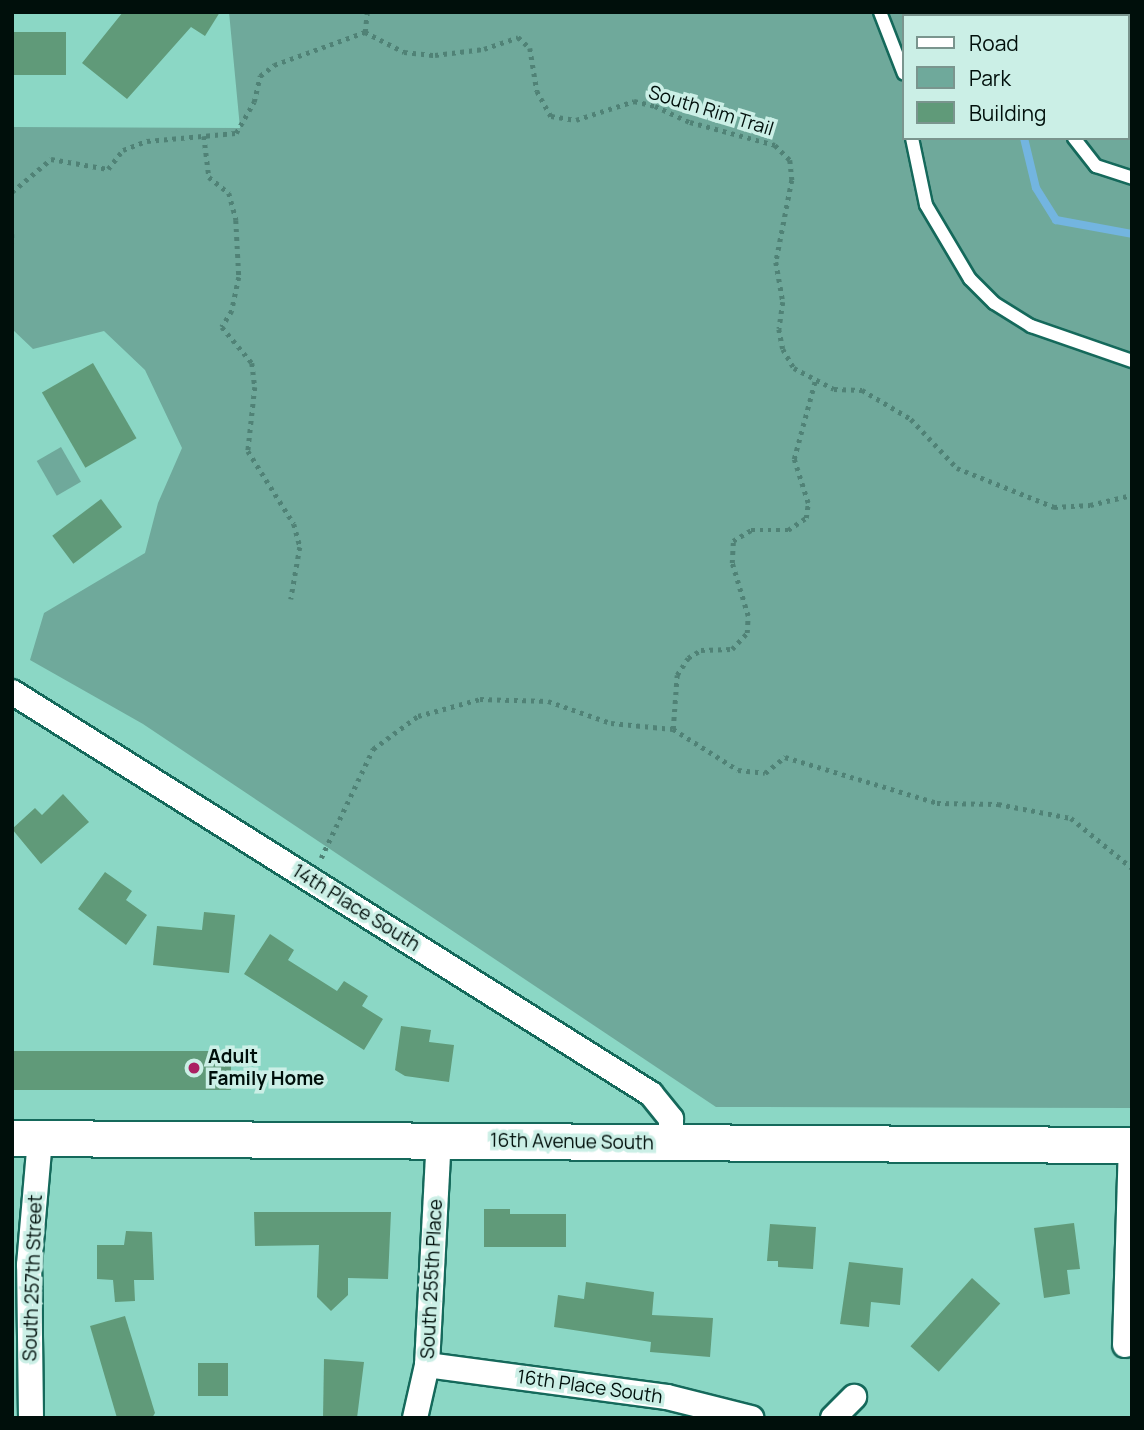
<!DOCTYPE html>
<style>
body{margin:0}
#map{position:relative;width:1144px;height:1430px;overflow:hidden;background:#8bd7c5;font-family:Manrope,sans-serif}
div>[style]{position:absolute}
.green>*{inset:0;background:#6fa99b;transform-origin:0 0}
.stream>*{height:8px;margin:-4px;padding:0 4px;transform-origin:4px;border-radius:4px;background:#73b5e0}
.building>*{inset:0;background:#609a79;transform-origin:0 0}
.path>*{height:4.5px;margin-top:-2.25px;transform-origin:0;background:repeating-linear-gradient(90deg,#508276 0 3.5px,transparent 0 8.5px)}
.roads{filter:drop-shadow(2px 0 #15695b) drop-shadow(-2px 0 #15695b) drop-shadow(0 2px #15695b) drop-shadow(0 -2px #15695b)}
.lane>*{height:12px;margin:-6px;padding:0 6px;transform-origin:6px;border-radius:6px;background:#fff}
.street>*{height:24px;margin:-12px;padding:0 12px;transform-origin:12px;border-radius:12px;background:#fff}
.secondary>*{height:35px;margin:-17.5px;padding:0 17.5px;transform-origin:17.5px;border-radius:17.5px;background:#fff}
.dots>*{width:19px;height:19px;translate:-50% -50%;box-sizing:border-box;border:4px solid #cbefe6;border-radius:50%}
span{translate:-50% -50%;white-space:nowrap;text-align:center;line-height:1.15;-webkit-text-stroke:7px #cbefe6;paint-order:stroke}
.street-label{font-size:19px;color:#000f0b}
.poi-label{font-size:19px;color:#000f0b;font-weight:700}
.left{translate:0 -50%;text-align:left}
.frame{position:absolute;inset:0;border:14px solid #000f0b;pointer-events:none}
.legend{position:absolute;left:902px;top:14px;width:228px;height:126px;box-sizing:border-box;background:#cbefe6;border:2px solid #7a958e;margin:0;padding:9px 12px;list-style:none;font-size:21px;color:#000f0b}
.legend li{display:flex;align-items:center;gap:14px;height:35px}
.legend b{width:35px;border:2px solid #7a958e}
</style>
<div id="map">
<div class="green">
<div style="clip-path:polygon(evenodd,229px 12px,1132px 12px,1132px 1108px,716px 1107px,143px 724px,30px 660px,44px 613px,145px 553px,158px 503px,182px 448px,145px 370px,104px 331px,33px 349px,12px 329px,12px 127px,240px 128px,229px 12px,904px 16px,1128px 16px,1128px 138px,904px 138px,904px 16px)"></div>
<div style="left:61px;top:447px;width:40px;height:28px;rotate:60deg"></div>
</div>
<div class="stream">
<div style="left:977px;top:16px;width:4px;rotate:-76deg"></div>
<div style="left:1024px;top:138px;width:51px;rotate:76.5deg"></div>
<div style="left:1036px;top:188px;width:38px;rotate:58deg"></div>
<div style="left:1056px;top:220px;width:77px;rotate:10.4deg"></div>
</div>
<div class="building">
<div style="clip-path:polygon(123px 12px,220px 12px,205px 36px,191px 27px,127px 99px,82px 63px)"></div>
<div style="left:12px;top:32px;width:54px;height:43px"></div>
<div style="left:93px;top:363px;width:87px;height:59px;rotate:60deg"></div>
<div style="left:101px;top:499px;width:35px;height:61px;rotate:53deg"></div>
<div style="clip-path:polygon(63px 794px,89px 822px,41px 864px,12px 829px,35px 808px,42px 815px)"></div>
<div style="clip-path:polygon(105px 872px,132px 891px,126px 900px,147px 915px,126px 945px,78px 909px)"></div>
<div style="clip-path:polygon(204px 912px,235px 915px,229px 973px,153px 965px,157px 926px,202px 930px)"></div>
<div style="clip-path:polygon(270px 934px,294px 950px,288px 960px,337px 991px,344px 981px,368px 996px,362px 1006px,383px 1019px,364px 1050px,244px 974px)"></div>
<div style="clip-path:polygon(401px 1026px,431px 1030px,429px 1042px,454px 1045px,449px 1082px,405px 1076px,395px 1070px)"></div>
<div style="left:12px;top:1051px;width:219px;height:39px"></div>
<div style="clip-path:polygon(484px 1209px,510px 1209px,510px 1214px,566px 1214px,566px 1247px,484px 1247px)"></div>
<div style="clip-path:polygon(254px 1212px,391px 1212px,388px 1279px,348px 1278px,348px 1295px,331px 1311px,317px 1297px,319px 1245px,255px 1246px)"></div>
<div style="clip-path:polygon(1074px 1223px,1080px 1269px,1067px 1270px,1070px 1294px,1044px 1298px,1034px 1228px)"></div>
<div style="clip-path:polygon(770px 1224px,816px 1227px,813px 1269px,778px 1267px,778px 1261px,767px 1261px)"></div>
<div style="clip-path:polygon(126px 1231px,152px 1232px,154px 1280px,134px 1280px,135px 1301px,115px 1302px,113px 1280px,97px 1279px,97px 1245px,124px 1245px)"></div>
<div style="clip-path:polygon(849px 1262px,903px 1268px,900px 1305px,871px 1302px,869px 1327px,840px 1324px)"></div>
<div style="left:972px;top:1278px;width:38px;height:92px;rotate:42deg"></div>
<div style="clip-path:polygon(586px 1282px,654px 1292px,652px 1315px,713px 1318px,710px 1357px,650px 1352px,651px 1342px,554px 1327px,558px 1295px,584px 1299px)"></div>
<div style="clip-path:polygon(125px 1316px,155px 1413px,152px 1418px,117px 1418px,90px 1326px)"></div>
<div style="clip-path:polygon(324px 1359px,364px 1362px,357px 1418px,323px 1418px)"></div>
<div style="left:198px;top:1363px;width:30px;height:33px"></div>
</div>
<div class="path">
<div style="left:365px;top:32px;width:44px;rotate:27.1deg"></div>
<div style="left:404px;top:52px;width:31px;rotate:6deg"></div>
<div style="left:435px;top:55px;width:49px;rotate:-7deg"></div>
<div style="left:484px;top:49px;width:36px;rotate:-19deg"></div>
<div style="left:518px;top:37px;width:16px;rotate:43deg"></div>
<div style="left:530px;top:48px;width:44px;rotate:80.8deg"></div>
<div style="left:537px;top:91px;width:29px;rotate:61deg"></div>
<div style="left:551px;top:116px;width:25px;rotate:9deg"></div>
<div style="left:576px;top:120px;width:61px;rotate:-18.1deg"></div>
<div style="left:634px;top:101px;width:22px;rotate:13deg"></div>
<div style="left:655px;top:106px;width:38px;rotate:25deg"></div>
<div style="left:690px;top:122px;width:88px;rotate:15.1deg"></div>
<div style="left:775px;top:145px;width:21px;rotate:45deg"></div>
<div style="left:790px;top:160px;width:20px;rotate:84deg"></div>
<div style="left:792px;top:180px;width:84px;rotate:101deg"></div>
<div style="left:776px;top:262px;width:41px;rotate:80.1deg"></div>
<div style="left:783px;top:302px;width:27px;rotate:98deg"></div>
<div style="left:779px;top:329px;width:20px;rotate:79deg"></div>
<div style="left:783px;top:349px;width:22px;rotate:60deg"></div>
<div style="left:794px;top:368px;width:45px;rotate:27.7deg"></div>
<div style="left:834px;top:389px;width:28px;rotate:2deg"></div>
<div style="left:862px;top:390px;width:57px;rotate:30.6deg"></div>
<div style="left:911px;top:419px;width:67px;rotate:46.8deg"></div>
<div style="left:957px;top:468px;width:105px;rotate:21.9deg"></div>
<div style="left:1054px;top:507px;width:36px;rotate:-3deg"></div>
<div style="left:1090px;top:505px;width:43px;rotate:-13.4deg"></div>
<div style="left:365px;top:32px;width:20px;rotate:-84deg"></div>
<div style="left:204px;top:136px;width:41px;rotate:83deg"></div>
<div style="left:209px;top:177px;width:26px;rotate:39deg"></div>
<div style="left:229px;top:193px;width:28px;rotate:75deg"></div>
<div style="left:236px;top:220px;width:57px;rotate:87deg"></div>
<div style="left:239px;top:277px;width:35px;rotate:102deg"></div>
<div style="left:232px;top:311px;width:19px;rotate:122deg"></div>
<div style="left:222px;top:327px;width:47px;rotate:50.2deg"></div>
<div style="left:252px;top:363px;width:24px;rotate:83deg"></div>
<div style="left:255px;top:387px;width:64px;rotate:96.2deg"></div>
<div style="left:248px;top:451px;width:86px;rotate:57.8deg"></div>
<div style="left:294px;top:524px;width:24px;rotate:75deg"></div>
<div style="left:300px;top:547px;width:53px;rotate:99.8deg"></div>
<div style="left:12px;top:192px;width:51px;rotate:-40.2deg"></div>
<div style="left:51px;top:159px;width:58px;rotate:10deg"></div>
<div style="left:108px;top:169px;width:24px;rotate:-52deg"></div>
<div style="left:123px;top:150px;width:26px;rotate:-21deg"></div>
<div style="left:147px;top:141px;width:89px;rotate:-5.1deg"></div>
<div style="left:236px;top:133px;width:36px;rotate:-60deg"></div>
<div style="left:254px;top:102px;width:27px;rotate:-77deg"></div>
<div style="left:260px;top:76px;width:18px;rotate:-38deg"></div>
<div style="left:274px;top:65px;width:97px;rotate:-19.9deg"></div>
<div style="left:12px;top:234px;width:9px;rotate:90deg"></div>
<div style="left:673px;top:729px;width:54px;rotate:-85.8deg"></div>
<div style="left:677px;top:675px;width:20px;rotate:-57deg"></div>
<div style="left:688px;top:658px;width:15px;rotate:-32deg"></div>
<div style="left:701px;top:650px;width:31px;rotate:-2deg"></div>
<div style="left:732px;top:649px;width:22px;rotate:-47deg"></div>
<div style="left:747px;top:633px;width:17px;rotate:-87deg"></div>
<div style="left:748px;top:616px;width:55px;rotate:-106.8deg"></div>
<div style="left:732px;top:563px;width:22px;rotate:-87deg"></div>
<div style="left:733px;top:541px;width:21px;rotate:-31deg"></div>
<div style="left:751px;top:530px;width:37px"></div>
<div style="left:788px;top:530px;width:22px;rotate:-34deg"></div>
<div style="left:806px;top:518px;width:15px;rotate:-82deg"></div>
<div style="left:808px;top:503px;width:46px;rotate:-107.7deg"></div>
<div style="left:794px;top:459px;width:81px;rotate:-74.9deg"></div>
<div style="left:321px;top:858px;width:121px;rotate:-64.5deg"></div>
<div style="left:373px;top:749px;width:56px;rotate:-36.3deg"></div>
<div style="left:418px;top:716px;width:64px;rotate:-15.3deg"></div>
<div style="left:480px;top:699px;width:68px;rotate:1.7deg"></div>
<div style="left:548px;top:701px;width:67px;rotate:19.2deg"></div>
<div style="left:611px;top:723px;width:62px;rotate:5.5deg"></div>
<div style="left:673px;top:729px;width:77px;rotate:32.2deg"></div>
<div style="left:738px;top:770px;width:27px;rotate:6deg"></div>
<div style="left:765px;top:773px;width:26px;rotate:-39deg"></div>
<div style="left:785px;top:757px;width:159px;rotate:16.8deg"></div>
<div style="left:937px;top:803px;width:61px;rotate:0.9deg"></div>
<div style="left:998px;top:804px;width:74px;rotate:10.9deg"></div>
<div style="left:1071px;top:818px;width:79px;rotate:39.3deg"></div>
</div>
<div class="roads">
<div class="lane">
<div style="left:880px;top:12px;width:66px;rotate:68.8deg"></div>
<div style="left:992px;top:12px;width:4px;rotate:76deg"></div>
<div style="left:919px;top:16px;width:4px;rotate:-63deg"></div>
<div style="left:912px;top:138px;width:68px;rotate:78.2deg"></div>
<div style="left:926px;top:205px;width:86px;rotate:59.3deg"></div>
<div style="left:970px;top:279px;width:34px;rotate:45deg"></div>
<div style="left:994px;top:303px;width:44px;rotate:31.9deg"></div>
<div style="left:1031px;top:326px;width:107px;rotate:19.1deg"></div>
<div style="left:1074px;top:138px;width:36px;rotate:52deg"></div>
<div style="left:1096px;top:166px;width:38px;rotate:18deg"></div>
</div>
<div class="street">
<div style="left:12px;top:692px;width:755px;rotate:32.17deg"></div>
<div style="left:651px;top:1094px;width:32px;rotate:51deg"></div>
<div style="left:671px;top:1119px;width:25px;rotate:90deg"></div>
<div style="left:1125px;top:1345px;width:200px;rotate:-88.3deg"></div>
<div style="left:427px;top:1365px;width:242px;rotate:7.6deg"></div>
<div style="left:667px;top:1397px;width:87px;rotate:14deg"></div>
<div style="left:31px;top:1418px;width:153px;rotate:-90.7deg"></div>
<div style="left:29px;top:1265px;width:127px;rotate:-85deg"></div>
<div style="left:415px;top:1418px;width:54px;rotate:-77.2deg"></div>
<div style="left:427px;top:1365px;width:227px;rotate:-87deg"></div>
<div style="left:833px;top:1418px;width:30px;rotate:-45deg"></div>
</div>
<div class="secondary">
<div style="left:12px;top:1138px;width:1120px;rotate:0.36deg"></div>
</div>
</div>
<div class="dots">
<div style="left:194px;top:1068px;background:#ab2062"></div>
</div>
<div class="street-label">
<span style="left:711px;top:111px;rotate:17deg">South Rim Trail</span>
<span style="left:356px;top:908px;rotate:32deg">14th Place South</span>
<span style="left:572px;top:1142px;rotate:1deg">16th Avenue South</span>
<span style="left:33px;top:1278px;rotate:-88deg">South 257th Street</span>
<span style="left:432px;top:1279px;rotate:-87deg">South 255th Place</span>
<span style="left:590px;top:1387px;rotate:8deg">16th Place South</span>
</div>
<div class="poi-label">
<span class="left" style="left:208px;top:1068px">Adult<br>Family Home</span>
</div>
<div class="frame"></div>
<ul class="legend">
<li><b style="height:9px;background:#fff"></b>Road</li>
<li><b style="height:19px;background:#6fa99b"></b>Park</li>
<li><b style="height:19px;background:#609a79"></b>Building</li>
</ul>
</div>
